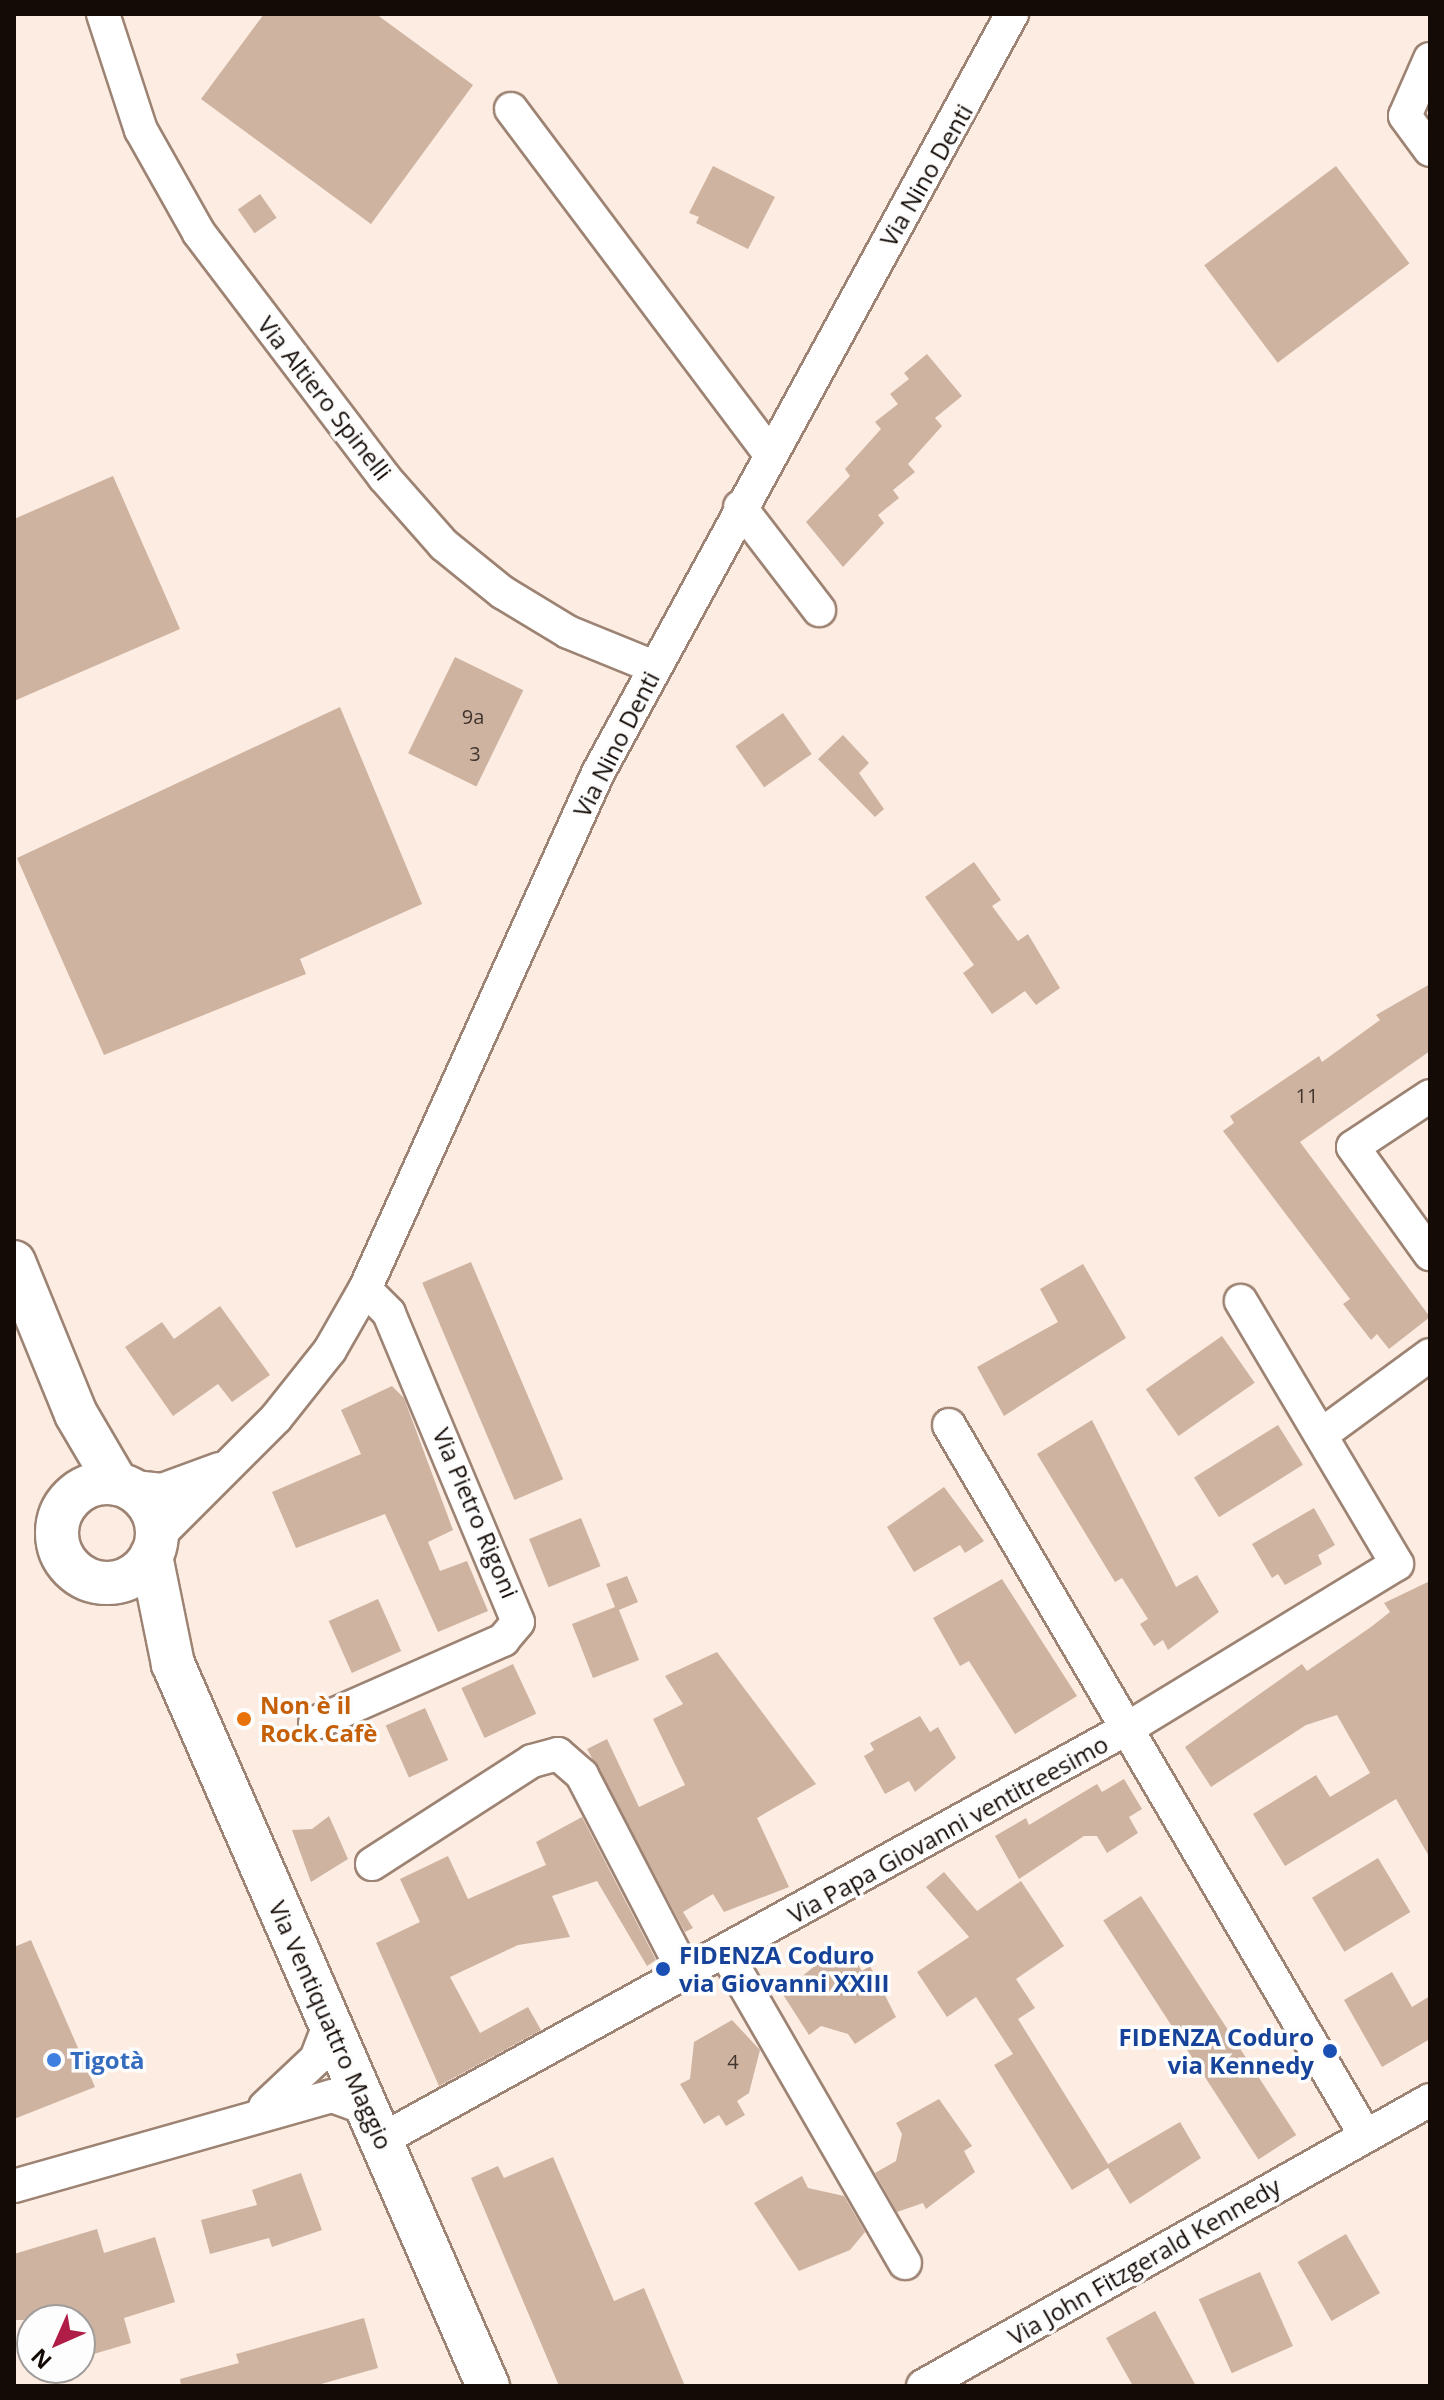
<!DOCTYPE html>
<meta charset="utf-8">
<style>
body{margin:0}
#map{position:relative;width:1444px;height:2400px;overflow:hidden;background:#fdece1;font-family:"Open Sans",sans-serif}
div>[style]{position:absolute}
.building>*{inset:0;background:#ceb3a1;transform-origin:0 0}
.roads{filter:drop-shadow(2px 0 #9d8373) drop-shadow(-2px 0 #9d8373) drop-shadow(0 2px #9d8373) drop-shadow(0 -2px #9d8373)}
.minor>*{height:32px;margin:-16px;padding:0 16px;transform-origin:16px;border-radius:16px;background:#fff}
.major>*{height:42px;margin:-21px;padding:0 21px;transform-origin:21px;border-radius:21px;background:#fff}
.major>.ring{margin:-21px;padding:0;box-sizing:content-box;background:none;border:42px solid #fff;border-radius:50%}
.dots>*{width:22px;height:22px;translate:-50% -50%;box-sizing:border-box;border:4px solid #fdfdfd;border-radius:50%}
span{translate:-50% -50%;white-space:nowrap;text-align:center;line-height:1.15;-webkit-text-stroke:7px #fdfdfd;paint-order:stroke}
.number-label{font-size:20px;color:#42352d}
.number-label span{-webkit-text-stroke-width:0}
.street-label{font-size:24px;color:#140b06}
.food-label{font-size:24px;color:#c56008;font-weight:700}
.left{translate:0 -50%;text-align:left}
.transit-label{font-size:24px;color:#164399;font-weight:700}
.right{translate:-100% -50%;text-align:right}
.shop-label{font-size:24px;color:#366cbe;font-weight:700}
.frame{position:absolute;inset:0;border:16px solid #140b06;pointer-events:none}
.north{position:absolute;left:16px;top:2304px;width:80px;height:80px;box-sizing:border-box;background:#fdfdfd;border:2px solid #a09c9a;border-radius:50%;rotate:225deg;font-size:22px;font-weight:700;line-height:32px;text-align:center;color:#140b06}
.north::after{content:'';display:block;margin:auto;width:28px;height:36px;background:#b01e48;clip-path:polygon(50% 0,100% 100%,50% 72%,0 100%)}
</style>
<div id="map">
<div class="building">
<div style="clip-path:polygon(264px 14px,376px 14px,473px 85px,371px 224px,201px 99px)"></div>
<div style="clip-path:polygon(713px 166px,775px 197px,748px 249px,696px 223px,699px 217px,689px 213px)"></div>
<div style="left:1336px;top:166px;width:122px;height:165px;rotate:53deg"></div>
<div style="left:260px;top:194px;width:29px;height:27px;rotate:55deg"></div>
<div style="clip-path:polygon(927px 354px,962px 396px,935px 418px,942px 426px,908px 464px,915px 472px,893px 490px,899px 498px,878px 515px,884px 523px,843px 567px,806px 522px,850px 476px,845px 469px,881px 429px,875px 422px,898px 404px,890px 394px,909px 379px,904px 373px)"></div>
<div style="clip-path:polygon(113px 476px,180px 629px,14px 701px,14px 519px)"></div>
<div style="left:455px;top:657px;width:76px;height:107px;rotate:26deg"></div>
<div style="clip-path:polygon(340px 707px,422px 904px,300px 959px,306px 974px,104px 1055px,17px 858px)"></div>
<div style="left:783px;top:713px;width:50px;height:58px;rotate:55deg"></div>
<div style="clip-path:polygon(843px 735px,869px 763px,859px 773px,884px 809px,875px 817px,818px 759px)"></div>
<div style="clip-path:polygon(974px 862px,1001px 900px,992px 906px,1018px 941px,1028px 934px,1060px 988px,1036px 1005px,1025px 991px,992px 1014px,963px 973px,974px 965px,925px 897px)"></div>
<div style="clip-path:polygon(1430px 984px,1430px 1051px,1300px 1142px,1430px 1317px,1389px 1349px,1377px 1334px,1371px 1340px,1343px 1304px,1350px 1299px,1223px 1131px,1234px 1123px,1230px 1116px,1319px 1056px,1322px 1062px,1380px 1020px,1376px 1015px)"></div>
<div style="left:471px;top:1262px;width:236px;height:53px;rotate:67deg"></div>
<div style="clip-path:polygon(1083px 1264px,1126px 1338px,1004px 1416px,977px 1367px,1058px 1322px,1040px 1289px)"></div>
<div style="clip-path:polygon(220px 1306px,270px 1375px,232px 1402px,218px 1384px,173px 1416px,125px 1347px,162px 1322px,174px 1339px)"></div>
<div style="left:1222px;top:1336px;width:57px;height:93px;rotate:55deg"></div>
<div style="clip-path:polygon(392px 1386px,404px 1398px,453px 1530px,428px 1542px,440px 1571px,467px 1561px,488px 1611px,438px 1632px,385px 1514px,296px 1548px,272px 1492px,361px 1454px,341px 1410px)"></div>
<div style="clip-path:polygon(1092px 1420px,1176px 1587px,1197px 1575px,1219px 1612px,1168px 1650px,1163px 1640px,1154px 1646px,1140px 1624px,1148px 1619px,1122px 1578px,1115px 1582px,1037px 1454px)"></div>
<div style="left:1278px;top:1425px;width:47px;height:99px;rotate:58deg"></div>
<div style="clip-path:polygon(944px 1487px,984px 1541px,965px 1553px,960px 1545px,914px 1572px,887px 1527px)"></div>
<div style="clip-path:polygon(1314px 1508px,1335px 1545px,1318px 1555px,1322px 1564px,1285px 1585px,1278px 1574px,1272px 1578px,1252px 1544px)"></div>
<div style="left:581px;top:1518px;width:52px;height:56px;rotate:68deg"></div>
<div style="clip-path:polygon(627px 1576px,638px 1602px,619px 1610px,639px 1660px,593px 1678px,572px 1624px,615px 1607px,606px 1584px)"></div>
<div style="clip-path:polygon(1002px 1579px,1077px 1696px,1015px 1734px,969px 1661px,960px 1666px,933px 1618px)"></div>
<div style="clip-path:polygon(1430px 1581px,1430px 1858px,1396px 1799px,1285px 1866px,1253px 1814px,1316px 1775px,1330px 1797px,1370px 1773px,1337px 1715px,1306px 1725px,1211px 1787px,1185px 1747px,1302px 1664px,1307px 1671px,1371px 1627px,1390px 1612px,1384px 1603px)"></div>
<div style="left:378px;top:1599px;width:57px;height:54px;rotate:66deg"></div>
<div style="clip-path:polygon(717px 1652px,816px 1784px,757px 1818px,789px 1887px,724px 1912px,713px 1894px,683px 1912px,693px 1928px,685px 1932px,587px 1749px,607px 1739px,639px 1807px,685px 1785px,653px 1719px,683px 1704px,665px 1676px)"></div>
<div style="left:513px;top:1664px;width:55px;height:57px;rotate:65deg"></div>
<div style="left:425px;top:1708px;width:57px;height:43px;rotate:66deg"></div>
<div style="clip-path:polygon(920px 1716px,930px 1732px,938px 1727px,956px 1758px,915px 1792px,909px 1781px,885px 1794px,864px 1756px,874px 1750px,870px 1743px)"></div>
<div style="clip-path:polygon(1124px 1779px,1142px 1809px,1129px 1817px,1138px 1833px,1107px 1853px,1097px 1836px,1084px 1836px,1019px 1879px,995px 1836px,1026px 1818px,1029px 1825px,1097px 1784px,1102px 1792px)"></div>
<div style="clip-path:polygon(329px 1816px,348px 1859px,311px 1882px,292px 1830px,312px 1829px)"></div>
<div style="clip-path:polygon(582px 1817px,656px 1960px,647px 1966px,597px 1881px,552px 1896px,570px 1937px,518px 1945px,450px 1977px,480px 2033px,528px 2007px,541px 2030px,439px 2086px,376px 1943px,420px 1922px,400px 1879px,448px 1856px,468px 1899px,546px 1865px,536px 1842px)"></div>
<div style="left:1378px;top:1858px;width:63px;height:77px;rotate:59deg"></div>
<div style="clip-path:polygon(944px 1872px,977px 1911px,1021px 1881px,1064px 1946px,1016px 1979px,1035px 2008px,1018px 2019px,1108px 2164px,1180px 2122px,1201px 2158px,1130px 2204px,1108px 2168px,1072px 2190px,994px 2065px,1013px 2054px,976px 1997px,947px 2017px,917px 1972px,969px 1937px,926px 1887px)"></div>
<div style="left:1141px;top:1896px;width:285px;height:45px;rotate:57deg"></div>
<div style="clip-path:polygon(31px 1940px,95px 2087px,14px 2119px,14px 1947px)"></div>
<div style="clip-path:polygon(849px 1951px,862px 1971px,870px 1966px,896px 2017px,855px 2044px,848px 2034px,821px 2026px,809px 2035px,782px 1993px,823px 1959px,826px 1965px)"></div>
<div style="clip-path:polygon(1392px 1972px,1412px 2007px,1430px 1996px,1430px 2039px,1382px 2067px,1344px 2000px)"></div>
<div style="clip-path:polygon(732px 2020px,760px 2050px,749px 2093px,737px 2101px,745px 2115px,726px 2126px,719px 2115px,704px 2124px,680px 2084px,690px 2079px,694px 2042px)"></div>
<div style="clip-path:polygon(939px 2099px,972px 2146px,964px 2151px,975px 2172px,926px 2209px,923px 2203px,897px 2212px,875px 2173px,896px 2161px,902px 2134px,896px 2123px)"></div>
<div style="clip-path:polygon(553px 2157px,614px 2301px,644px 2288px,685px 2386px,559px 2386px,471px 2178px,498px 2166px,504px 2178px)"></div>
<div style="clip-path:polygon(301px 2173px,322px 2230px,272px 2247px,269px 2238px,210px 2254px,201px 2220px,257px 2205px,252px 2190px)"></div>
<div style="clip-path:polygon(802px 2176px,808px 2188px,844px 2196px,865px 2232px,850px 2250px,799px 2271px,754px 2203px)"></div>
<div style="clip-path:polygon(97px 2229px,104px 2253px,155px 2237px,175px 2302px,124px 2318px,131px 2343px,80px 2358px,80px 2320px,14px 2320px,14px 2254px)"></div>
<div style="left:1346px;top:2234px;width:68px;height:56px;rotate:60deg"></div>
<div style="left:1260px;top:2272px;width:81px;height:67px;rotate:66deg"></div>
<div style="clip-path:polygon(1155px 2311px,1196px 2386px,1133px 2386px,1106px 2338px)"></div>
<div style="clip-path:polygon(364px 2318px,378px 2368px,314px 2386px,181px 2386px,180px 2379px,239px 2363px,236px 2354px)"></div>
</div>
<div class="roads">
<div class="minor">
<div style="left:103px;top:14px;width:122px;rotate:71.9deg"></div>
<div style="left:141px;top:130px;width:118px;rotate:60.6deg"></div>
<div style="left:199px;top:233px;width:306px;rotate:52.8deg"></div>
<div style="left:384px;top:477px;width:91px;rotate:48.6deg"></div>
<div style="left:444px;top:545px;width:75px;rotate:39deg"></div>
<div style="left:502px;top:592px;width:77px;rotate:31.2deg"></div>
<div style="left:568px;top:632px;width:93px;rotate:22.1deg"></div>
<div style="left:1430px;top:59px;width:62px;rotate:113.7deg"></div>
<div style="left:1405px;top:116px;width:42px;rotate:53.7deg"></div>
<div style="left:511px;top:109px;width:428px;rotate:53.1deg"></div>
<div style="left:740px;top:507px;width:130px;rotate:52.5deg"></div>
<div style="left:1430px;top:1096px;width:92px;rotate:146.5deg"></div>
<div style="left:1353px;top:1147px;width:132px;rotate:54.3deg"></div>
<div style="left:949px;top:1425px;width:823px;rotate:59.63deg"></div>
<div style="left:1321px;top:1435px;width:135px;rotate:-36.3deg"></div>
<div style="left:125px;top:1486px;width:37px;rotate:6deg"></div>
<div style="left:162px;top:1490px;width:61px;rotate:-20.2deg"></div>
<div style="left:157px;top:1537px;width:168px;rotate:-45deg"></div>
<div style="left:276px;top:1418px;width:87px;rotate:-51.5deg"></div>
<div style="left:330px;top:1350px;width:70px;rotate:-60.2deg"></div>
<div style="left:365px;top:1289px;width:566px;rotate:-65.7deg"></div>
<div style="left:598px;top:773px;width:865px;rotate:-61.39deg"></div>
<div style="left:315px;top:1723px;width:206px;rotate:-23.8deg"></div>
<div style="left:503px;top:1640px;width:23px;rotate:-50deg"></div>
<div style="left:518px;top:1622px;width:335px;rotate:-112.7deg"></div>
<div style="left:389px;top:1313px;width:34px;rotate:-135deg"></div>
<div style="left:372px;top:1864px;width:190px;rotate:-32.8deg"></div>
<div style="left:532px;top:1761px;width:27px;rotate:-15deg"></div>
<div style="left:558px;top:1754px;width:32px;rotate:41deg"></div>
<div style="left:582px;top:1775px;width:226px;rotate:62.6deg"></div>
<div style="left:726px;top:1953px;width:358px;rotate:60deg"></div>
<div style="left:265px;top:2107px;width:70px;rotate:-43.3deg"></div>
<div style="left:316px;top:2059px;width:40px;rotate:-69deg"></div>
<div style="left:381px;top:2140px;width:853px;rotate:-28.88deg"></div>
<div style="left:1128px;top:1728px;width:315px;rotate:-31.4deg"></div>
<div style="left:1397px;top:1564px;width:306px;rotate:-120.7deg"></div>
<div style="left:14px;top:2186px;width:330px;rotate:-15.8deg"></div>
<div style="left:332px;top:2096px;width:38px;rotate:20deg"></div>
<div style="left:923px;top:2386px;width:582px;rotate:-29.43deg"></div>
</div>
<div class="major">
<div style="left:14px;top:1262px;width:164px;rotate:67.8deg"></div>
<div style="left:76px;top:1414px;width:81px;rotate:59.6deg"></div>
<div class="ring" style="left:57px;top:1483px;width:58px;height:58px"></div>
<div style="left:151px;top:1556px;width:110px;rotate:78.5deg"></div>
<div style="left:173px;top:1664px;width:788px;rotate:66.43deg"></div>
</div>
</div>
<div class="dots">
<div style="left:244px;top:1719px;background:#e8710a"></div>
<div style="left:663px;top:1969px;background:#1a4fb4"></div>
<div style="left:1330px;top:2051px;background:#1a4fb4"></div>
<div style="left:54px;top:2060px;background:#3f7fe0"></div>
</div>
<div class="number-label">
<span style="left:473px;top:716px">9a</span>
<span style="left:475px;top:753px">3</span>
<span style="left:1307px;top:1095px">11</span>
<span style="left:733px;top:2061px">4</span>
</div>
<div class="street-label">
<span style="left:926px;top:175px;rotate:-60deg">Via Nino Denti</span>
<span style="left:325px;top:398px;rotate:52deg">Via Altiero Spinelli</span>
<span style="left:616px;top:744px;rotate:-63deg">Via Nino Denti</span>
<span style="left:476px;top:1513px;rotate:67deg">Via Pietro Rigoni</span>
<span style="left:948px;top:1829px;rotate:-29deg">Via Papa Giovanni ventitreesimo</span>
<span style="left:331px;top:2025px;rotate:66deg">Via Ventiquattro Maggio</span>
<span style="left:1144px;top:2261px;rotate:-30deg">Via John Fitzgerald Kennedy</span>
</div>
<div class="food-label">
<span class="left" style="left:260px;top:1719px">Non è il<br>Rock Cafè</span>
</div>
<div class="transit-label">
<span class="left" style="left:679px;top:1969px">FIDENZA Coduro<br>via Giovanni XXIII</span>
<span class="right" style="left:1314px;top:2051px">FIDENZA Coduro<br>via Kennedy</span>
</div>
<div class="shop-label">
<span class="left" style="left:70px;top:2060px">Tigotà</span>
</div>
<div class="frame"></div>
<div class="north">N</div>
</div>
